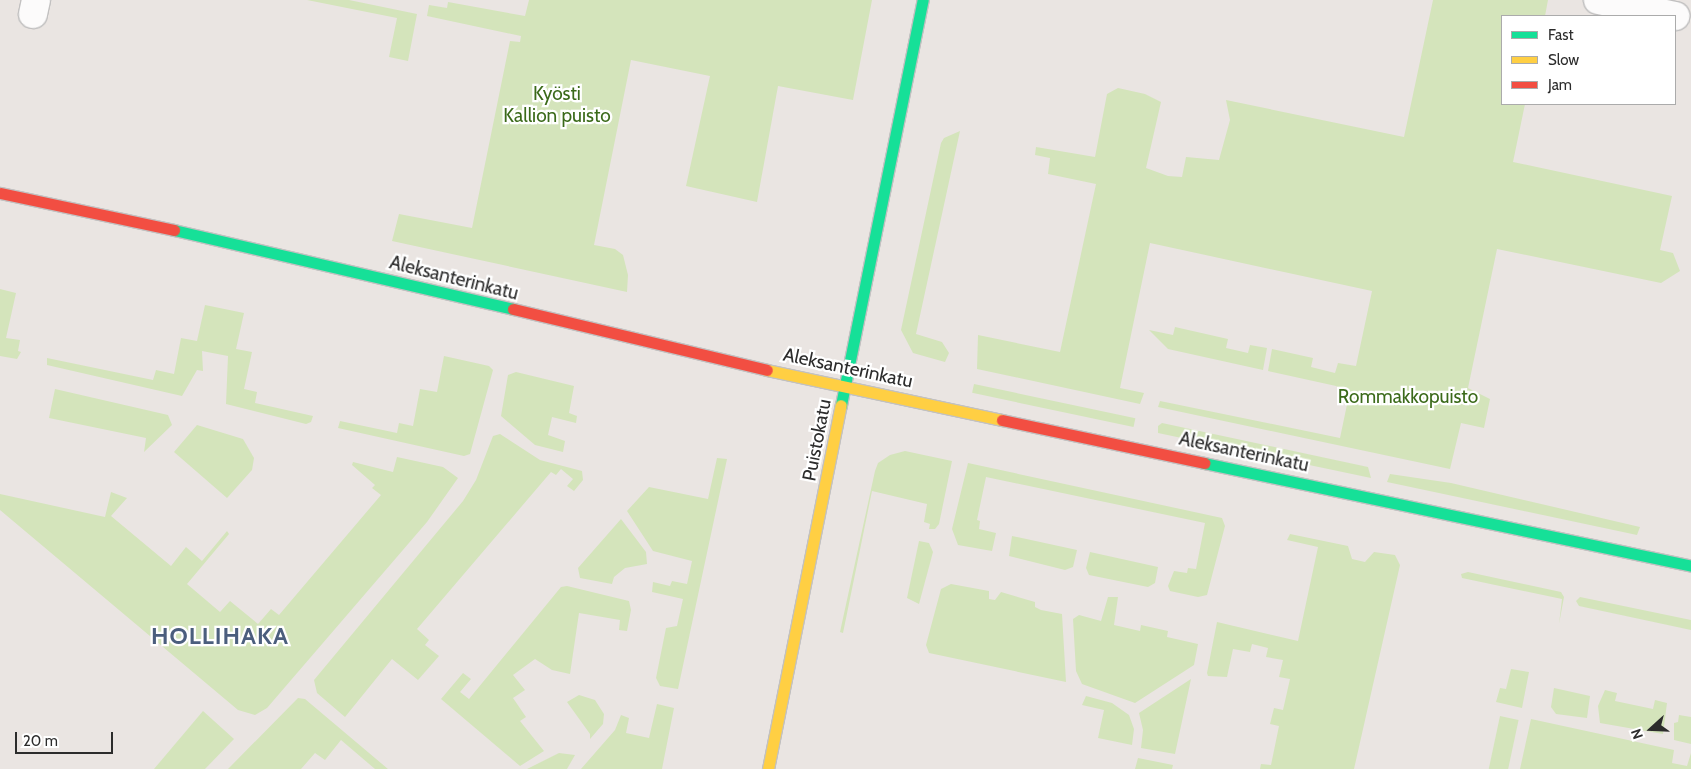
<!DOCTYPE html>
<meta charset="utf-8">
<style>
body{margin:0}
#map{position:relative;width:1691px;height:769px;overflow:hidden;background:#eae5e2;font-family:Cabin,sans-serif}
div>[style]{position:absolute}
.green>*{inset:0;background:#d4e4bb;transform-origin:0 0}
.roads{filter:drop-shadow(1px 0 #c2c1c1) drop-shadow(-1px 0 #c2c1c1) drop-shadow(0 1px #c2c1c1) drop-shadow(0 -1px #c2c1c1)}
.street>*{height:28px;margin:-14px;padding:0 14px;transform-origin:14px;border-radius:14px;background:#fcfbfb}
.fast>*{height:11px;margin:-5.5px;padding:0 5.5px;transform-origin:5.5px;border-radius:5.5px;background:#16e098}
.slow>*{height:11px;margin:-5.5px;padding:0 5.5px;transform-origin:5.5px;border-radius:5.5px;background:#ffcf43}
.jam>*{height:11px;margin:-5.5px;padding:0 5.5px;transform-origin:5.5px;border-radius:5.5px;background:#f24e42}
span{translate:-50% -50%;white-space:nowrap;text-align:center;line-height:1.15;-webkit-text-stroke:4.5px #fff;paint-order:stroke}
.park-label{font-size:19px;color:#3b6a1a}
.street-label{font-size:19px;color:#2c2c2c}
.district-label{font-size:24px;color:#4b5e7d;font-weight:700;letter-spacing:1px}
.legend{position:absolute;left:1501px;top:15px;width:175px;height:90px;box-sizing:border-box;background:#fff;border:1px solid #ababab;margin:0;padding:6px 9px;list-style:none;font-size:15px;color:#2c2c2c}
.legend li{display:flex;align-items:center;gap:10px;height:25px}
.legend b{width:25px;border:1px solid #ababab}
.north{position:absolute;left:1626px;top:704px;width:50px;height:50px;-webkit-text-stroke:4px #fff;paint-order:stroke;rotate:250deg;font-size:14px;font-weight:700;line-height:20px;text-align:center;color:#2c2c2c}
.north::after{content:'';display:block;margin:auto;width:18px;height:22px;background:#2c2c2c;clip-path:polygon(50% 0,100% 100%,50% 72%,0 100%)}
.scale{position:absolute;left:15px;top:732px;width:98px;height:22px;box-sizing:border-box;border:2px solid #2c2c2c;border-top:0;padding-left:6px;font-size:15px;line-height:18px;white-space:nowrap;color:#2c2c2c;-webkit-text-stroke:4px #fff;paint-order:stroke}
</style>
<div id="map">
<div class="green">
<div style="clip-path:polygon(307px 0,349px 0,417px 14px,408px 61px,389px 57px,397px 18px)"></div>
<div style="clip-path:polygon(529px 0,872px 0,853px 100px,778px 86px,757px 202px,686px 186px,710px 76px,631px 60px,594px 245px,615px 249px,623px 255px,628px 275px,627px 292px,392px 241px,399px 214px,472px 228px,510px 41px,520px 42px,521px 36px,427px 16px,429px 5px,447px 8px,448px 2px,525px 16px)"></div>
<div style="clip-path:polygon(1433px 0,1548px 0,1545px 16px,1502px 16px,1502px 104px,1525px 104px,1513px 162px,1672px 196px,1660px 250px,1673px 253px,1680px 271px,1661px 283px,1497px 249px,1468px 388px,1490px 399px,1484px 428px,1461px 423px,1450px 469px,1158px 407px,1160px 401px,1340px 438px,1349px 395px,1336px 386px,1268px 371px,1272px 349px,1313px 358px,1311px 367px,1335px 373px,1338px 363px,1356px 366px,1372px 291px,1150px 243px,1120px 388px,1144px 393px,1140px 404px,977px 369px,978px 335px,1060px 352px,1096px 184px,1048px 174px,1050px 158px,1035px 155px,1036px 147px,1095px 157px,1107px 94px,1118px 88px,1145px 94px,1161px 102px,1146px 168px,1168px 176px,1182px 177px,1186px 157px,1219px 160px,1230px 120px,1226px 100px,1404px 137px)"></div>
<div style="clip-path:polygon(960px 131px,916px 334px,942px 342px,949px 353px,945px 362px,913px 353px,901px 330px,941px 143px,944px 138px)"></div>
<div style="clip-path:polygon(0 289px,16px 293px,6px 338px,20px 340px,18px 351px,21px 352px,17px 359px,0 356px)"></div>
<div style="clip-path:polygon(205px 305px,244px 313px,236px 349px,252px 352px,244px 389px,257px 392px,255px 403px,313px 416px,311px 422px,306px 424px,226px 404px,228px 356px,202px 351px,203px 371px,197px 370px,182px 396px,47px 365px,47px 358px,153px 380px,156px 370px,174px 374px,181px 338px,197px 341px)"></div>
<div style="clip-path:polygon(1175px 327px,1228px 339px,1226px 348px,1248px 353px,1250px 345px,1267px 348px,1263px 370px,1168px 349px,1149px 330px,1173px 335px)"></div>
<div style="clip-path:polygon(444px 356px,489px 366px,493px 370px,470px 454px,464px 456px,338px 428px,340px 421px,397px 433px,399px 423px,413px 426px,420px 389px,437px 392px)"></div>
<div style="clip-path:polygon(516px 372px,574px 386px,569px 413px,577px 416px,576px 423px,552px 417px,548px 435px,565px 441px,563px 452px,535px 445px,501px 416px,508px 375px)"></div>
<div style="left:974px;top:384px;width:165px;height:9px;rotate:12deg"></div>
<div style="clip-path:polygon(55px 389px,168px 415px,172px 425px,144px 452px,146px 438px,49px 418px)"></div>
<div style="clip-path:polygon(1162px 423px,1368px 467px,1371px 478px,1158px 433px,1158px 426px)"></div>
<div style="clip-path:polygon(197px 425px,243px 439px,254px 458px,252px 470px,227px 498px,174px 452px)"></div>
<div style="clip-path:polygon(500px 434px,540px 460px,582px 471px,583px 480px,574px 491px,567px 486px,573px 479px,561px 469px,556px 475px,551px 472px,417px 629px,429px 640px,425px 645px,439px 656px,418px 680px,392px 659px,345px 717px,317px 693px,314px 680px,463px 501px,476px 480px,493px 436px)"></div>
<div style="clip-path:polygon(905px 451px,952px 461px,939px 524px,935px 529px,929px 529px,930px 524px,924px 522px,927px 504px,872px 491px,843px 633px,840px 632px,875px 471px,878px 463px,890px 455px)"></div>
<div style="clip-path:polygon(397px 457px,443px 467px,458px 478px,427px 522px,267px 708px,255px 715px,238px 710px,0 510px,0 494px,105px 517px,111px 492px,127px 498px,111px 516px,171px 566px,186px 547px,202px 561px,227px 531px,229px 534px,187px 584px,220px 612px,230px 601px,258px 624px,271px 609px,279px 615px,381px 495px,372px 488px,375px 485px,352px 465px,353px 462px,393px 472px)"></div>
<div style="clip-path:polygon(717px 458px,727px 459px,678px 689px,660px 686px,656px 678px,666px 628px,677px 626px,683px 599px,652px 592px,653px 582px,670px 586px,672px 581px,687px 584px,692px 561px,653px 551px,627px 511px,649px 487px,708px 499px)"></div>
<div style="clip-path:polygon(968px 463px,1222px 518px,1225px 526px,1207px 595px,1198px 597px,1170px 591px,1168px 586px,1174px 571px,1187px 573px,1188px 568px,1196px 569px,1205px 523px,986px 477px,977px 520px,980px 521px,979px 529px,996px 533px,992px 551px,958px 545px,952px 529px)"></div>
<div style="clip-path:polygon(1390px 474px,1451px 483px,1640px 527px,1637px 535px,1387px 482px)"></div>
<div style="clip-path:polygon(621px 519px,646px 552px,647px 564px,625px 568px,614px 577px,612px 584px,580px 578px,578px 568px)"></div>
<div style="clip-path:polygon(1290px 534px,1348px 546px,1352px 559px,1365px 562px,1374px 552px,1395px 555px,1400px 565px,1354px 769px,1260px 769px,1261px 764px,1271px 765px,1279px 726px,1270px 724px,1274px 708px,1283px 710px,1290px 679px,1279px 677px,1283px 660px,1266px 657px,1268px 648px,1252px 644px,1250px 652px,1233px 649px,1227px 677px,1208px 676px,1207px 673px,1217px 622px,1298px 641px,1318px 547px,1287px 540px)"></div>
<div style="clip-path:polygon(1012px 536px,1077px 550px,1073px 567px,1065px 570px,1009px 556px)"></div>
<div style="clip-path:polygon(919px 541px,929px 543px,933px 552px,919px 604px,907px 598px)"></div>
<div style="clip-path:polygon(1090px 552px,1158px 567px,1155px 583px,1148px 587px,1089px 575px,1086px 568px)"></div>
<div style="clip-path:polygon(1468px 572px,1561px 592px,1564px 597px,1559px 624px,1562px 599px,1462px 578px,1461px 574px)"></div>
<div style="clip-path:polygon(951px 584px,989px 591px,989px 599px,995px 600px,1001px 592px,1035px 602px,1035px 607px,1041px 610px,1062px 614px,1066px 682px,929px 653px,926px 645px,941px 589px)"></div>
<div style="clip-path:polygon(567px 586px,629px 601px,631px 610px,627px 631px,619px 630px,620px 620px,579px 613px,570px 674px,552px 670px,535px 659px,513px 675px,525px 690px,513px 698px,526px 717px,520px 721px,544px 751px,520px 766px,441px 699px,463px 673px,471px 679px,460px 692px,469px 699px,561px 587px)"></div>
<div style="clip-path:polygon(1108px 597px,1118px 597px,1114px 625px,1140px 631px,1141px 625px,1168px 631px,1167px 637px,1198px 644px,1194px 665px,1135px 703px,1082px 684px,1076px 671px,1073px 619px,1079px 615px,1101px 621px)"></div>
<div style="clip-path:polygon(1580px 597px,1691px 620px,1691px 630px,1579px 606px,1576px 601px)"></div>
<div style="clip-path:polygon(1511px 669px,1529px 672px,1522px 708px,1496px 702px,1500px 688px,1506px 689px)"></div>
<div style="clip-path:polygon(1191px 679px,1175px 754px,1141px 748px,1143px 730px,1139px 713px)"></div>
<div style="clip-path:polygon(1554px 688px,1590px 696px,1587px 718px,1556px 714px,1551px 707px)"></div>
<div style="clip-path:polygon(1605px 690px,1617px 693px,1615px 701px,1653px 709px,1655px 700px,1667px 703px,1663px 734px,1600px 723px,1598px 706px)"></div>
<div style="clip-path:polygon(579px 695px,595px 700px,604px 714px,603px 724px,590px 739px,590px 734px,567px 702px)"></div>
<div style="clip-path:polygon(1086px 696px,1112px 703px,1129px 715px,1134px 729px,1132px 745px,1098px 738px,1104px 710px,1082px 705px)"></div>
<div style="clip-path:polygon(298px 698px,305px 699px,388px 769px,375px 769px,341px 740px,325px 760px,315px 753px,301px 769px,228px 769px)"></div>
<div style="clip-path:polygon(657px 704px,674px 708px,662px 769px,581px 769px,615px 730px,621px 715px,629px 718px,626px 733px,649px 738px)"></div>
<div style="clip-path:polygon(203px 711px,234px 739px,205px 769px,154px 769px)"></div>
<div style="clip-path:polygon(1679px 715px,1691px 717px,1691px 744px,1674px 740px,1674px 723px,1678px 722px)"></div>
<div style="left:1500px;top:716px;width:19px;height:54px;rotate:12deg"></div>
<div style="clip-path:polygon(1531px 719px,1674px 750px,1672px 763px,1687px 766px,1691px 753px,1691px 769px,1520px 769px)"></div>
<div style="clip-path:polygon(559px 753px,575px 755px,567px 769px,527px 769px)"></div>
<div style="clip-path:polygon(1138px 758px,1173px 765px,1172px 769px,1135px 769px)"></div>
</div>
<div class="roads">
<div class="street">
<div style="left:1598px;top:0;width:79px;rotate:11.7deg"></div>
<div style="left:33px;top:14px;width:14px;rotate:-78deg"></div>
</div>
<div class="fast">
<div style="left:174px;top:230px;width:348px;rotate:13.1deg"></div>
<div style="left:841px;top:405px;width:413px;rotate:-78.6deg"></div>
<div style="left:1204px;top:463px;width:498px;rotate:11.9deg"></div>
</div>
<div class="slow">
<div style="left:767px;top:370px;width:240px;rotate:12deg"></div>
<div style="left:768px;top:769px;width:371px;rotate:-78.7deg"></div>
</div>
<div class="jam">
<div style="left:0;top:193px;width:178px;rotate:12deg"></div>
<div style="left:513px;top:309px;width:261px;rotate:13.5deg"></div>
<div style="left:1002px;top:420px;width:207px;rotate:12deg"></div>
</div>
</div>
<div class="park-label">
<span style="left:557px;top:105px">Kyösti<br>Kallion puisto</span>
<span style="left:1408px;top:397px">Rommakkopuisto</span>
</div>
<div class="street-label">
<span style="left:454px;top:278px;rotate:14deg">Aleksanterinkatu</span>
<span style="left:848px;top:368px;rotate:12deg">Aleksanterinkatu</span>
<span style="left:817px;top:440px;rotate:-79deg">Puistokatu</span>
<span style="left:1244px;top:452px;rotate:12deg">Aleksanterinkatu</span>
</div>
<div class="district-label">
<span style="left:220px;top:636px">HOLLIHAKA</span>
</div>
<ul class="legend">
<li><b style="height:6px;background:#16e098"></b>Fast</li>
<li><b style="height:6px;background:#ffcf43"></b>Slow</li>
<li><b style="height:6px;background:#f24e42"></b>Jam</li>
</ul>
<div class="north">N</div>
<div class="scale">20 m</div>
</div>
